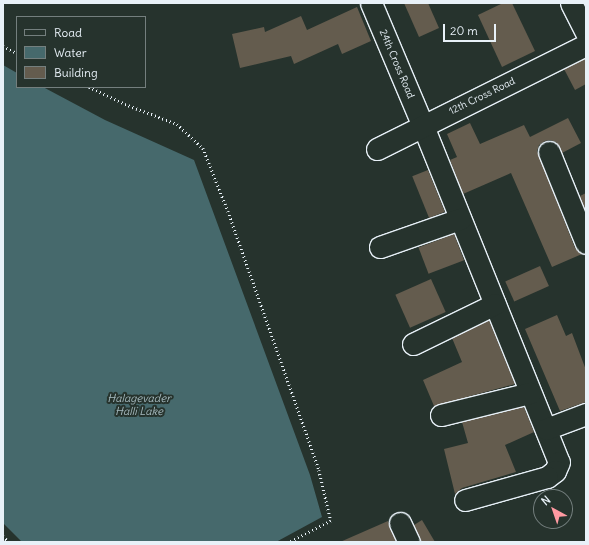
<!DOCTYPE html>
<style>
body{margin:0}
#map{position:relative;width:589px;height:545px;overflow:hidden;background:#26332d;font-family:Delius,sans-serif}
div>[style]{position:absolute}
.water>*{inset:0;background:#46696c}
.building>*{inset:0;background:#645c4e;transform-origin:0 0}
.path>*{height:2.5px;margin-top:-1.25px;transform-origin:0;background:repeating-linear-gradient(90deg,#e8f1f8 0 1px,transparent 0 4px)}
.roads{filter:drop-shadow(1px 0 #e8f1f8) drop-shadow(-1px 0 #e8f1f8) drop-shadow(0 1px #e8f1f8) drop-shadow(0 -1px #e8f1f8)}
.street>*{height:21px;margin:-10.5px;padding:0 10.5px;transform-origin:10.5px;border-radius:10.5px;background:#26332d}
span{translate:-50% -50%;white-space:nowrap;text-align:center;line-height:1.15;-webkit-text-stroke:4px #26332d;paint-order:stroke}
.street-label{font-size:10px;color:#e8f1f8}
.water-label{font-size:11px;color:#a7bbc0;font-style:italic}
.frame{position:absolute;inset:0;border:4px solid #e8f1f8;pointer-events:none}
.legend{position:absolute;left:16px;top:16px;width:130px;height:72px;box-sizing:border-box;background:#26332d;border:1px solid #747f7e;margin:0;padding:5px 7px;list-style:none;font-size:12px;color:#e8f1f8}
.legend li{display:flex;align-items:center;gap:8px;height:20px}
.legend b{width:20px;border:1px solid #747f7e}
.north{position:absolute;left:533px;top:489px;width:40px;height:40px;box-sizing:border-box;background:#26332d;border:1px solid #747f7e;border-radius:50%;rotate:320deg;font-size:11px;font-weight:700;line-height:16px;text-align:center;color:#e8f1f8}
.north::after{content:'';display:block;margin:auto;width:14px;height:18px;background:#ff9aa2;clip-path:polygon(50% 0,100% 100%,50% 72%,0 100%)}
.scale{position:absolute;left:443px;top:24px;width:53px;height:18px;box-sizing:border-box;border:2px solid #e8f1f8;border-top:0;padding-left:5px;font-size:12px;line-height:14px;white-space:nowrap;color:#e8f1f8;-webkit-text-stroke:3px #26332d;paint-order:stroke}
</style>
<div id="map">
<div class="water">
<div style="clip-path:polygon(3px 65px,17px 73px,17px 87px,43px 87px,105px 120px,194px 160px,310px 475px,322px 517px,276px 542px,22px 542px,3px 523px)"></div>
</div>
<div class="building">
<div style="clip-path:polygon(404px 3px,428px 3px,439px 28px,419px 37px)"></div>
<div style="clip-path:polygon(503px 3px,512px 3px,535px 51px,502px 67px,478px 15px)"></div>
<div style="clip-path:polygon(357px 7px,371px 41px,342px 54px,338px 44px,294px 64px,291px 56px,240px 68px,232px 34px,264px 27px,265px 32px,301px 16px,307px 30px)"></div>
<div style="clip-path:polygon(586px 58px,586px 84px,575px 90px,564px 69px)"></div>
<div style="clip-path:polygon(568px 118px,581px 143px,562px 153px,556px 142px,550px 140px,545px 141px,539px 145px,537px 151px,575px 248px,582px 254px,552px 267px,511px 173px,463px 194px,450px 160px,457px 157px,447px 134px,470px 123px,480px 144px,524px 125px,530px 137px)"></div>
<div style="left:428px;top:170px;width:45px;height:17px;rotate:68deg"></div>
<div style="clip-path:polygon(586px 193px,586px 211px,580px 196px)"></div>
<div style="left:454px;top:234px;width:28px;height:38px;rotate:69deg"></div>
<div style="left:540px;top:266px;width:22px;height:38px;rotate:66deg"></div>
<div style="left:431px;top:279px;width:36px;height:39px;rotate:66deg"></div>
<div style="clip-path:polygon(557px 315px,566px 336px,572px 333px,586px 370px,586px 402px,560px 411px,525px 329px)"></div>
<div style="clip-path:polygon(489px 320px,515px 384px,434px 406px,423px 380px,462px 362px,452px 338px)"></div>
<div style="clip-path:polygon(524px 407px,534px 432px,505px 445px,516px 472px,462px 488px,455px 494px,444px 449px,468px 443px,462px 422px)"></div>
<div style="clip-path:polygon(422px 520px,435px 542px,421px 542px,414px 525px)"></div>
<div style="clip-path:polygon(388px 521px,396px 542px,340px 542px)"></div>
</div>
<div class="path">
<div style="left:3px;top:46px;width:16px;rotate:27deg"></div>
<div style="left:89px;top:87px;width:40px;rotate:25deg"></div>
<div style="left:125px;top:104px;width:56px;rotate:21deg"></div>
<div style="left:177px;top:124px;width:35px;rotate:43deg"></div>
<div style="left:203px;top:148px;width:68px;rotate:68.4deg"></div>
<div style="left:228px;top:211px;width:275px;rotate:70.6deg"></div>
<div style="left:319px;top:470px;width:52px;rotate:76.8deg"></div>
<div style="left:331px;top:521px;width:46px;rotate:152.9deg"></div>
<div style="left:3px;top:536px;width:8px;rotate:45deg"></div>
</div>
<div class="roads">
<div class="street">
<div style="left:371px;top:3px;width:134px;rotate:67.1deg"></div>
<div style="left:423px;top:126px;width:362px;rotate:68deg"></div>
<div style="left:559px;top:462px;width:10px;rotate:114deg"></div>
<div style="left:555px;top:471px;width:10px;rotate:143deg"></div>
<div style="left:547px;top:477px;width:85px;rotate:164.3deg"></div>
<div style="left:571px;top:3px;width:33px;rotate:63deg"></div>
<div style="left:377px;top:149px;width:233px;rotate:-26.5deg"></div>
<div style="left:549px;top:152px;width:98px;rotate:67.9deg"></div>
<div style="left:380px;top:247px;width:85px;rotate:-19.3deg"></div>
<div style="left:413px;top:344px;width:91px;rotate:-26deg"></div>
<div style="left:441px;top:415px;width:92px;rotate:-13.9deg"></div>
<div style="left:546px;top:429px;width:43px;rotate:-20.6deg"></div>
<div style="left:400px;top:523px;width:21px;rotate:65deg"></div>
</div>
</div>
<div class="street-label">
<span style="left:397px;top:64px;rotate:67deg">24th Cross Road</span>
<span style="left:482px;top:96px;rotate:-26deg">12th Cross Road</span>
</div>
<div class="water-label">
<span style="left:139px;top:405px">Halagevader<br>Halli Lake</span>
</div>
<div class="frame"></div>
<ul class="legend">
<li><b style="height:5px;background:#26332d"></b>Road</li>
<li><b style="height:11px;background:#46696c"></b>Water</li>
<li><b style="height:11px;background:#645c4e"></b>Building</li>
</ul>
<div class="north">N</div>
<div class="scale">20 m</div>
</div>
